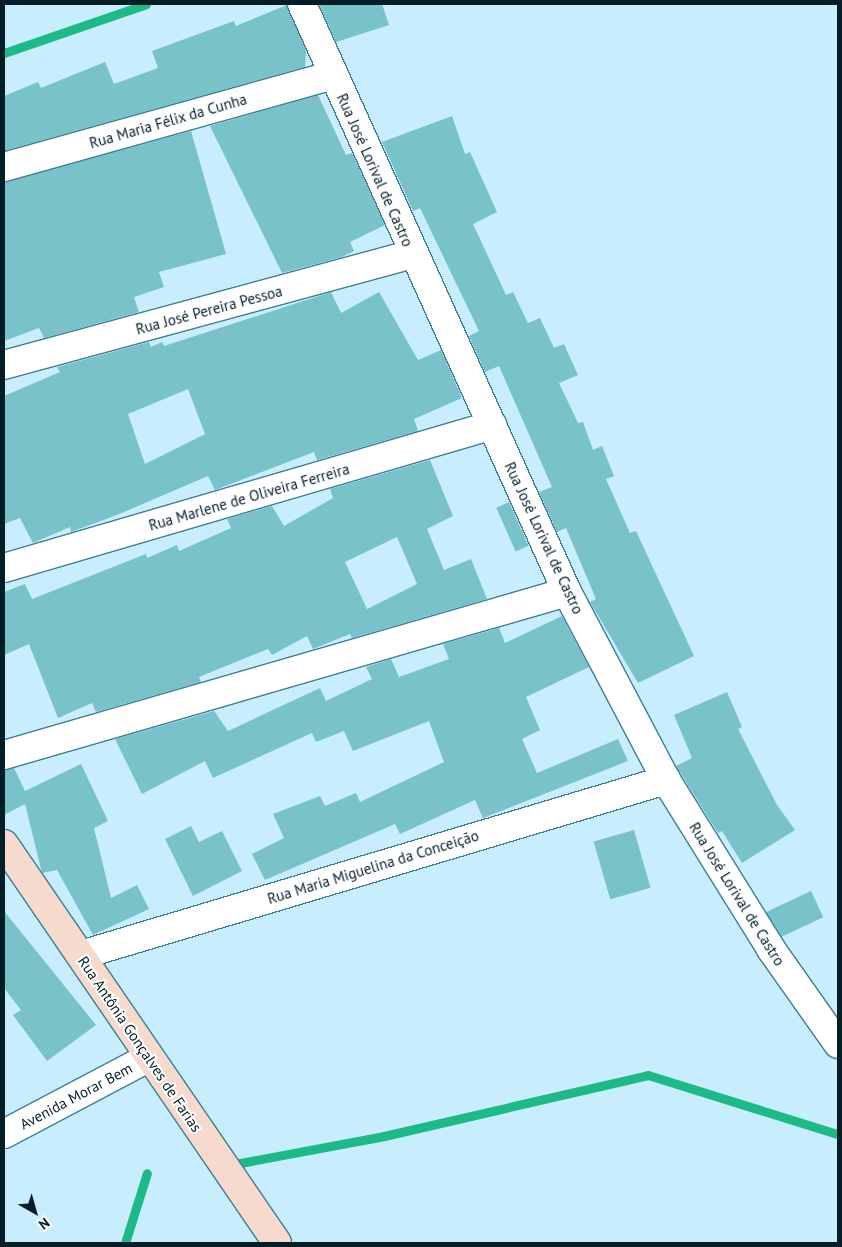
<!DOCTYPE html>
<meta charset="utf-8">
<style>
body{margin:0}
#map{position:relative;width:842px;height:1247px;overflow:hidden;background:#c8edfc;font-family:"PT Sans",sans-serif}
div>[style]{position:absolute}
.stream>*{height:9px;margin:-4.5px;padding:0 4.5px;transform-origin:4.5px;border-radius:4.5px;background:#1dba87}
.building>*{inset:0;background:#79c2c9;transform-origin:0 0}
.roads{filter:drop-shadow(1px 0 #3f7e95) drop-shadow(-1px 0 #3f7e95) drop-shadow(0 1px #3f7e95) drop-shadow(0 -1px #3f7e95)}
.street>*{height:28px;margin:-14px;padding:0 14px;transform-origin:14px;border-radius:14px;background:#fff}
.secondary>*{height:28px;margin:-14px;padding:0 14px;transform-origin:14px;border-radius:14px;background:#f6dace}
span{translate:-50% -50%;white-space:nowrap;text-align:center;line-height:1.15;-webkit-text-stroke:4px #fff;paint-order:stroke}
.street-label{font-size:15px;color:#041e27}
.frame{position:absolute;inset:0;border:5px solid #041e27;pointer-events:none}
.north{position:absolute;left:10px;top:1187px;width:50px;height:50px;-webkit-text-stroke:4px #fff;paint-order:stroke;rotate:142deg;font-size:14px;font-weight:700;line-height:20px;text-align:center;color:#041e27}
.north::after{content:'';display:block;margin:auto;width:18px;height:22px;background:#041e27;clip-path:polygon(50% 0,100% 100%,50% 72%,0 100%)}
</style>
<div id="map">
<div class="stream">
<div style="left:4px;top:53px;width:150px;rotate:-19deg"></div>
<div style="left:235px;top:1164px;width:152px;rotate:-10.6deg"></div>
<div style="left:384px;top:1136px;width:271px;rotate:-13deg"></div>
<div style="left:648px;top:1075px;width:199px;rotate:17.3deg"></div>
<div style="left:125px;top:1243px;width:73px;rotate:-72.6deg"></div>
</div>
<div class="building">
<div style="clip-path:polygon(319px 4px,382px 4px,389px 25px,336px 42px)"></div>
<div style="clip-path:polygon(287px 5px,306px 51px,305px 67px,4px 151px,4px 96px,38px 82px,41px 88px,105px 62px,114px 84px,158px 68px,152px 51px,234px 21px,236px 26px)"></div>
<div style="clip-path:polygon(318px 95px,346px 155px,352px 153px,385px 225px,350px 242px,354px 251px,342px 257px,282px 273px,210px 126px)"></div>
<div style="clip-path:polygon(452px 116px,465px 154px,470px 152px,497px 212px,473px 224px,506px 295px,513px 292px,528px 323px,540px 318px,554px 348px,564px 344px,578px 375px,559px 383px,578px 423px,583px 422px,593px 450px,602px 446px,614px 476px,606px 479px,630px 533px,636px 531px,694px 656px,638px 683px,590px 602px,596px 599px,566px 528px,557px 532px,539px 492px,552px 487px,499px 366px,485px 372px,469px 336px,479px 331px,420px 208px,413px 211px,382px 142px)"></div>
<div style="clip-path:polygon(191px 131px,226px 254px,159px 272px,164px 287px,134px 297px,139px 312px,44px 338px,39px 328px,4px 341px,4px 182px)"></div>
<div style="clip-path:polygon(evenodd,331px 292px,341px 313px,379px 292px,418px 360px,441px 350px,462px 398px,414px 419px,418px 431px,317px 460px,314px 452px,215px 490px,208px 476px,117px 515px,71px 532px,70px 527px,33px 543px,20px 518px,4px 524px,4px 396px,60px 372px,57px 367px,149px 342px,151px 347px,162px 342px,164px 346px,331px 292px,188px 389px,205px 434px,145px 464px,128px 414px,188px 389px)"></div>
<div style="clip-path:polygon(evenodd,430px 460px,453px 516px,427px 529px,444px 570px,471px 559px,487px 599px,352px 638px,350px 634px,313px 649px,307px 636px,272px 655px,268px 649px,199px 677px,201px 682px,96px 712px,92px 703px,58px 718px,29px 644px,4px 655px,4px 592px,25px 584px,32px 599px,146px 554px,147px 558px,177px 545px,179px 551px,231px 528px,227px 519px,272px 506px,284px 526px,333px 498px,330px 489px,430px 460px,397px 537px,417px 584px,367px 609px,345px 562px,397px 537px)"></div>
<div style="left:509px;top:502px;width:48px;height:14px;rotate:66deg"></div>
<div style="clip-path:polygon(562px 616px,589px 667px,526px 697px,540px 730px,522px 739px,537px 773px,618px 739px,628px 761px,483px 818px,475px 800px,400px 834px,395px 824px,265px 880px,252px 854px,284px 838px,273px 814px,320px 796px,325px 806px,356px 793px,360px 802px,444px 762px,429px 721px,353px 751px,344px 731px,316px 742px,312px 733px,213px 778px,205px 761px,142px 794px,115px 739px,214px 711px,228px 731px,320px 688px,326px 701px,372px 679px,366px 667px,391px 659px,399px 677px,449px 659px,443px 644px,499px 628px,505px 643px)"></div>
<div style="clip-path:polygon(727px 692px,742px 727px,738px 729px,777px 805px,795px 830px,742px 863px,722px 831px,718px 833px,676px 766px,692px 758px,674px 715px)"></div>
<div style="clip-path:polygon(81px 764px,108px 821px,94px 828px,111px 898px,137px 885px,149px 909px,93px 935px,57px 870px,42px 873px,25px 804px,4px 815px,4px 770px,14px 768px,25px 791px)"></div>
<div style="clip-path:polygon(191px 826px,199px 842px,222px 831px,242px 871px,193px 896px,165px 839px)"></div>
<div style="left:634px;top:830px;width:60px;height:42px;rotate:74deg"></div>
<div style="left:811px;top:891px;width:29px;height:50px;rotate:65deg"></div>
<div style="clip-path:polygon(4px 911px,96px 1025px,47px 1061px,13px 1015px,21px 1010px,4px 988px)"></div>
</div>
<div class="roads">
<div class="street">
<div style="left:302px;top:4px;width:645px;rotate:65.74deg"></div>
<div style="left:567px;top:592px;width:212px;rotate:62.2deg"></div>
<div style="left:666px;top:780px;width:199px;rotate:58.1deg"></div>
<div style="left:771px;top:949px;width:116px;rotate:54.8deg"></div>
<div style="left:4px;top:167px;width:342px;rotate:-15.6deg"></div>
<div style="left:4px;top:365px;width:424px;rotate:-15.2deg"></div>
<div style="left:4px;top:568px;width:509px;rotate:-16.3deg"></div>
<div style="left:4px;top:755px;width:586px;rotate:-16.15deg"></div>
<div style="left:81px;top:955px;width:611px;rotate:-16.65deg"></div>
<div style="left:4px;top:1134px;width:163px;rotate:-27.8deg"></div>
</div>
<div class="secondary">
<div style="left:4px;top:844px;width:483px;rotate:55.6deg"></div>
</div>
</div>
<div class="street-label">
<span style="left:168px;top:121px;rotate:-16deg">Rua Maria Félix da Cunha</span>
<span style="left:375px;top:170px;rotate:66deg">Rua José Lorival de Castro</span>
<span style="left:209px;top:310px;rotate:-15deg">Rua José Pereira Pessoa</span>
<span style="left:249px;top:497px;rotate:-16deg">Rua Marlene de Oliveira Ferreira</span>
<span style="left:544px;top:538px;rotate:65deg">Rua José Lorival de Castro</span>
<span style="left:373px;top:867px;rotate:-17deg">Rua Maria Miguelina da Conceição</span>
<span style="left:737px;top:894px;rotate:58deg">Rua José Lorival de Castro</span>
<span style="left:140px;top:1044px;rotate:56deg">Rua Antônia Gonçalves de Farias</span>
<span style="left:76px;top:1096px;rotate:-28deg">Avenida Morar Bem</span>
</div>
<div class="frame"></div>
<div class="north">N</div>
</div>
